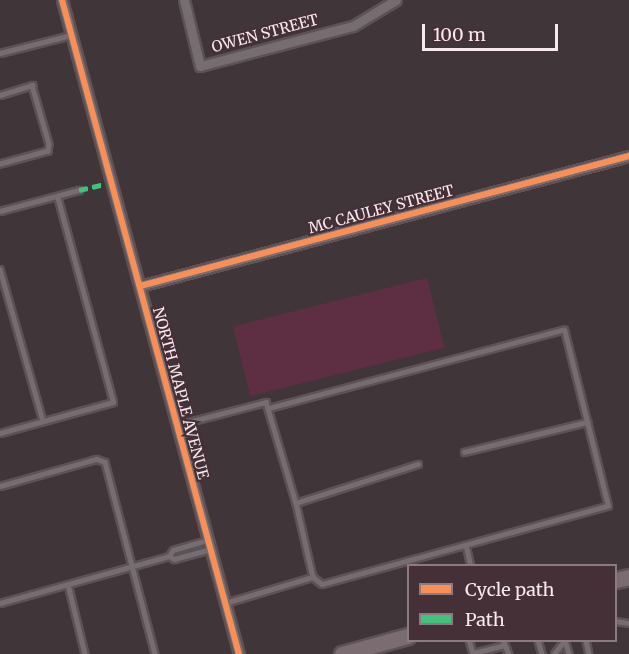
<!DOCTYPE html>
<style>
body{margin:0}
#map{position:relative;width:629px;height:654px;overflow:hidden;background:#403538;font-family:Merriweather,serif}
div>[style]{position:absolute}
.green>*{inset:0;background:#5e2f42;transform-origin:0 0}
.roads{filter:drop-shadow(2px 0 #5d5256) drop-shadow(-2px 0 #5d5256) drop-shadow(0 2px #5d5256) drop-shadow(0 -2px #5d5256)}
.lane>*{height:4.5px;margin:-2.25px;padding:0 2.25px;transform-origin:2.25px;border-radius:2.25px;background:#766d70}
.street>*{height:9px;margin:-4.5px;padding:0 4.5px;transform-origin:4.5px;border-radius:4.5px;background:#766d70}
.primary>*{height:15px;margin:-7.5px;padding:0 7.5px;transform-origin:7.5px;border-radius:7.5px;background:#7a6c71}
.quiet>*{height:4.5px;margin-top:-2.25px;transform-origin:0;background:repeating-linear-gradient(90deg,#40c37c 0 9px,transparent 0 13.5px)}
.cycleway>*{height:6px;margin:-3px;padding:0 3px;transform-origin:3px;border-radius:3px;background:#f78f57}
span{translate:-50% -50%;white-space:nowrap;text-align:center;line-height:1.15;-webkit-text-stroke:4.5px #453037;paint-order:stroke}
.street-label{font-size:15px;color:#f7e9ed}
.legend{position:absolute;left:407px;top:564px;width:210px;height:78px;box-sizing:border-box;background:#453037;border:2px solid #8c7a80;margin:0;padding:8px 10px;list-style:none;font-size:18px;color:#f7e9ed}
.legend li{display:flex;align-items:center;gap:12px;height:30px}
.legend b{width:30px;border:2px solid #8c7a80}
.scale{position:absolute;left:422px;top:24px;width:136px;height:27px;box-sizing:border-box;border:3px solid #f7e9ed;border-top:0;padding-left:8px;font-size:18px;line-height:21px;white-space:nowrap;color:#f7e9ed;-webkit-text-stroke:4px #453037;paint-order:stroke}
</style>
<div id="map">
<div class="green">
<div style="left:427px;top:278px;width:72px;height:200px;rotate:76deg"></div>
</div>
<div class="roads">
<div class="lane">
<div style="left:0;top:53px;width:73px;rotate:-14.2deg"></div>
<div style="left:0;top:95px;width:34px;rotate:-17deg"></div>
<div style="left:32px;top:85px;width:61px;rotate:73.9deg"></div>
<div style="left:49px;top:144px;width:7px;rotate:98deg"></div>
<div style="left:48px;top:151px;width:50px;rotate:164.8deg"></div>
<div style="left:0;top:211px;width:82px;rotate:-14.9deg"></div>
<div style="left:0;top:269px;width:158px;rotate:74.2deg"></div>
<div style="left:177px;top:425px;width:92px;rotate:-14.5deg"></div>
<div style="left:266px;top:402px;width:105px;rotate:73.5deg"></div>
<div style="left:296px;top:503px;width:128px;rotate:-17.7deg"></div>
<div style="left:0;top:433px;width:117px;rotate:-15.3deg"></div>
<div style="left:113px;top:402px;width:213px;rotate:-105.2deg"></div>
<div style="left:464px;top:452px;width:127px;rotate:-13.7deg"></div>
<div style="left:0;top:486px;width:100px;rotate:-15.7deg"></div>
<div style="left:96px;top:459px;width:9px;rotate:18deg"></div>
<div style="left:105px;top:462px;width:198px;rotate:75.4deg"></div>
<div style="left:296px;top:503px;width:76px;rotate:77.1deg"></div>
<div style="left:466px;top:545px;width:22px;rotate:77deg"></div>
<div style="left:169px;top:556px;width:7px;rotate:-56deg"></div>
<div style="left:173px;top:550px;width:36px;rotate:-16deg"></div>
<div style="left:68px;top:584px;width:72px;rotate:76.3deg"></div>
<div style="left:0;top:603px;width:175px;rotate:-15.5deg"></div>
<div style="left:169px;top:556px;width:6px;rotate:31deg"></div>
<div style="left:174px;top:559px;width:38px;rotate:-15deg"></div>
<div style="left:225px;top:603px;width:92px;rotate:-16.5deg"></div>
<div style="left:313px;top:577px;width:11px;rotate:38deg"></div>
<div style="left:322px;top:584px;width:296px;rotate:-15.3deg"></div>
<div style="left:608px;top:506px;width:181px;rotate:-104deg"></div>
<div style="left:564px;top:330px;width:304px;rotate:165.1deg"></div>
<div style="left:616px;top:621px;width:13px;rotate:9deg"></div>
<div style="left:469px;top:640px;width:14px;rotate:73deg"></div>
<div style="left:473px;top:653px;width:32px;rotate:-14deg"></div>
<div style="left:503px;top:640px;width:15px;rotate:67deg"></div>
<div style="left:538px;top:640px;width:15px;rotate:74deg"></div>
<div style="left:565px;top:640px;width:15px;rotate:74deg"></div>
<div style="left:586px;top:640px;width:14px;rotate:78deg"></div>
<div style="left:554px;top:654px;width:18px;rotate:-52deg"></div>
</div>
<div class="street">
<div style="left:62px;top:0;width:678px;rotate:74.86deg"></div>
<div style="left:184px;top:0;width:68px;rotate:76.4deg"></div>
<div style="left:200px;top:66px;width:158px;rotate:-14.7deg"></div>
<div style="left:353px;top:26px;width:50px;rotate:-31.2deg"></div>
<div style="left:140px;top:286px;width:506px;rotate:-14.89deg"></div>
</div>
<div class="primary">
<div style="left:616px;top:580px;width:13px;rotate:-13deg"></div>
<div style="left:342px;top:654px;width:68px;rotate:-15.3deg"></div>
</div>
</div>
<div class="quiet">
<div style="left:79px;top:190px;width:26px;rotate:-13deg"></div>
</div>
<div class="cycleway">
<div style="left:62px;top:0;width:678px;rotate:74.86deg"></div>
<div style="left:140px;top:286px;width:506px;rotate:-14.89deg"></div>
</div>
<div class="street-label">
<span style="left:265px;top:33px;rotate:-15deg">OWEN STREET</span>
<span style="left:381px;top:209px;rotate:-15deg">MC CAULEY STREET</span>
<span style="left:181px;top:393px;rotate:75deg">NORTH MAPLE AVENUE</span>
</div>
<ul class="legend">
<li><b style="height:8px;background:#f78f57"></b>Cycle path</li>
<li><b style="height:8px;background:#40c37c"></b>Path</li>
</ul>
<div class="scale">100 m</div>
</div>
